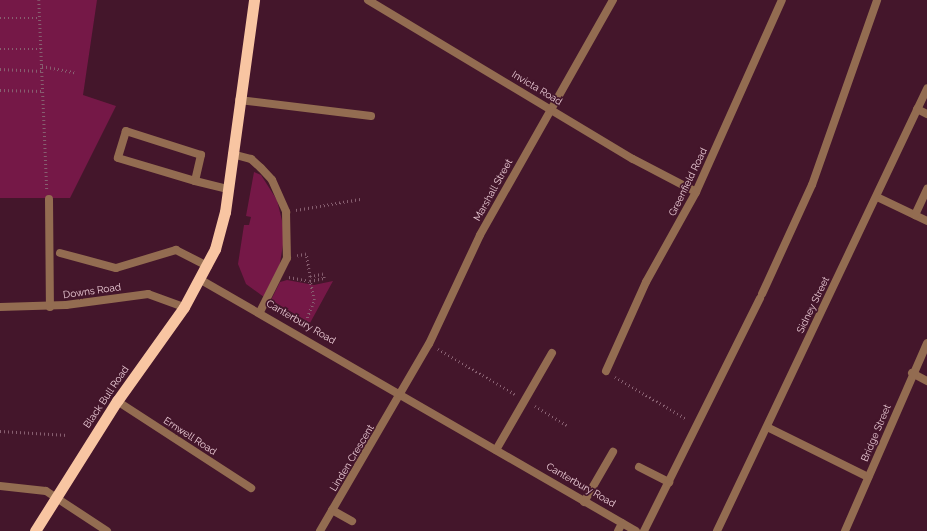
<!DOCTYPE html>
<style>
body{margin:0}
#map{position:relative;width:927px;height:531px;overflow:hidden;background:#44162b;font-family:Raleway,sans-serif}
div>[style]{position:absolute}
.green>*{inset:0;background:#751847}
.path>*{height:2.5px;margin-top:-1.25px;transform-origin:0;background:repeating-linear-gradient(90deg,#875f70 0 1px,transparent 0 4px)}
.service>*{height:8px;margin:-4px;padding:0 4px;transform-origin:4px;border-radius:4px;background:#936c51}
.minor>*{height:8px;margin:-4px;padding:0 4px;transform-origin:4px;border-radius:4px;background:#936c51}
.tertiary>*{height:8px;margin:-4px;padding:0 4px;transform-origin:4px;border-radius:4px;background:#936c51}
.trunk>*{height:11px;margin:-5.5px;padding:0 5.5px;transform-origin:5.5px;border-radius:5.5px;background:#f8c5a2}
span{translate:-50% -50%;white-space:nowrap;text-align:center;line-height:1.15;-webkit-text-stroke:3.5px #44162b;paint-order:stroke}
.street-label{font-size:10px;color:#ebcbd6}
</style>
<div id="map">
<div class="green">
<div style="clip-path:polygon(0 0,97px 0,83px 95px,116px 106px,70px 198px,0 198px)"></div>
<div style="clip-path:polygon(254px 172px,261px 175px,277px 200px,285px 233px,279px 269px,264px 297px,246px 284px,238px 264px,244px 225px,249px 225px,251px 217px,246px 216px)"></div>
<div style="clip-path:polygon(287px 280px,314px 285px,333px 281px,310px 323px,271px 300px,280px 282px)"></div>
</div>
<div class="path">
<div style="left:39px;top:0;width:189px;rotate:87.6deg"></div>
<div style="left:0;top:18px;width:40px"></div>
<div style="left:0;top:49px;width:41px"></div>
<div style="left:42px;top:66px;width:33px;rotate:11deg"></div>
<div style="left:0;top:69px;width:42px;rotate:2.7deg"></div>
<div style="left:0;top:90px;width:43px;rotate:1.3deg"></div>
<div style="left:296px;top:210px;width:65px;rotate:-9.8deg"></div>
<div style="left:289px;top:277px;width:21px;rotate:11deg"></div>
<div style="left:310px;top:281px;width:14px;rotate:-12deg"></div>
<div style="left:324px;top:278px;width:4px;rotate:-104deg"></div>
<div style="left:323px;top:274px;width:13px;rotate:167deg"></div>
<div style="left:310px;top:277px;width:23px;rotate:-100deg"></div>
<div style="left:306px;top:254px;width:9px;rotate:167deg"></div>
<div style="left:304px;top:325px;width:27px;rotate:-68deg"></div>
<div style="left:314px;top:300px;width:19px;rotate:-102deg"></div>
<div style="left:438px;top:349px;width:89px;rotate:30.3deg"></div>
<div style="left:615px;top:377px;width:83px;rotate:30.3deg"></div>
<div style="left:535px;top:406px;width:37px;rotate:31deg"></div>
<div style="left:0;top:431px;width:68px;rotate:3.4deg"></div>
</div>
<div class="service">
<div style="left:917px;top:109px;width:11px;rotate:27deg"></div>
<div style="left:232px;top:154px;width:20px;rotate:15deg"></div>
<div style="left:251px;top:159px;width:13px;rotate:42deg"></div>
<div style="left:261px;top:168px;width:16px;rotate:47deg"></div>
<div style="left:272px;top:180px;width:35px;rotate:66deg"></div>
<div style="left:286px;top:212px;width:46px;rotate:88.8deg"></div>
<div style="left:287px;top:258px;width:60px;rotate:116.6deg"></div>
<div style="left:195px;top:181px;width:27px;rotate:-77deg"></div>
<div style="left:201px;top:155px;width:79px;rotate:-162.3deg"></div>
<div style="left:126px;top:131px;width:28px;rotate:107deg"></div>
<div style="left:118px;top:158px;width:80px;rotate:16.6deg"></div>
<div style="left:195px;top:181px;width:34px;rotate:14deg"></div>
<div style="left:877px;top:197px;width:55px;rotate:25.6deg"></div>
<div style="left:49px;top:199px;width:108px;rotate:89.5deg"></div>
<div style="left:915px;top:215px;width:29px;rotate:-65deg"></div>
<div style="left:60px;top:253px;width:58px;rotate:15deg"></div>
<div style="left:116px;top:268px;width:63px;rotate:-16.7deg"></div>
<div style="left:176px;top:250px;width:36px;rotate:27deg"></div>
<div style="left:762px;top:294px;width:120px;rotate:-65.4deg"></div>
<div style="left:812px;top:185px;width:196px;rotate:-70.6deg"></div>
<div style="left:639px;top:467px;width:34px;rotate:27deg"></div>
<div style="left:584px;top:502px;width:58px;rotate:-59.9deg"></div>
<div style="left:332px;top:510px;width:23px;rotate:29deg"></div>
<div style="left:644px;top:531px;width:260px;rotate:-63.5deg"></div>
</div>
<div class="minor">
<div style="left:368px;top:0;width:309px;rotate:31deg"></div>
<div style="left:633px;top:159px;width:71px;rotate:27.6deg"></div>
<div style="left:239px;top:100px;width:133px;rotate:6.9deg"></div>
<div style="left:0;top:307px;width:66px;rotate:-1.7deg"></div>
<div style="left:66px;top:305px;width:83px;rotate:-7.6deg"></div>
<div style="left:148px;top:294px;width:38px;rotate:20deg"></div>
<div style="left:606px;top:371px;width:98px;rotate:-65.8deg"></div>
<div style="left:646px;top:282px;width:103px;rotate:-60.9deg"></div>
<div style="left:696px;top:192px;width:210px;rotate:-65.9deg"></div>
<div style="left:912px;top:373px;width:17px;rotate:28deg"></div>
<div style="left:117px;top:401px;width:160px;rotate:33deg"></div>
<div style="left:767px;top:427px;width:113px;rotate:26.3deg"></div>
<div style="left:496px;top:450px;width:112px;rotate:-60deg"></div>
<div style="left:0;top:486px;width:46px;rotate:6.2deg"></div>
<div style="left:46px;top:491px;width:73px;rotate:33.3deg"></div>
<div style="left:320px;top:531px;width:216px;rotate:-59.8deg"></div>
<div style="left:429px;top:344px;width:120px;rotate:-64.9deg"></div>
<div style="left:480px;top:235px;width:270px;rotate:-60.5deg"></div>
<div style="left:618px;top:531px;width:9px;rotate:-63deg"></div>
<div style="left:717px;top:531px;width:490px;rotate:-64.6deg"></div>
<div style="left:845px;top:531px;width:205px;rotate:-66.4deg"></div>
</div>
<div class="tertiary">
<div style="left:201px;top:280px;width:502px;rotate:29.99deg"></div>
</div>
<div class="trunk">
<div style="left:35px;top:531px;width:154px;rotate:-57.8deg"></div>
<div style="left:117px;top:401px;width:115px;rotate:-54.5deg"></div>
<div style="left:184px;top:307px;width:66px;rotate:-61.9deg"></div>
<div style="left:215px;top:249px;width:38px;rotate:-75deg"></div>
<div style="left:225px;top:212px;width:214px;rotate:-82.2deg"></div>
</div>
<div class="street-label">
<span style="left:537px;top:88px;rotate:31deg">Invicta Road</span>
<span style="left:688px;top:182px;rotate:-64deg">Greenfield Road</span>
<span style="left:493px;top:190px;rotate:-61deg">Marshall Street</span>
<span style="left:92px;top:291px;rotate:-8deg">Downs Road</span>
<span style="left:813px;top:305px;rotate:-64deg">Sidney Street</span>
<span style="left:301px;top:322px;rotate:30deg">Canterbury Road</span>
<span style="left:106px;top:397px;rotate:-56deg">Black Bull Road</span>
<span style="left:876px;top:433px;rotate:-67deg">Bridge Street</span>
<span style="left:190px;top:436px;rotate:33deg">Ernwell Road</span>
<span style="left:352px;top:458px;rotate:-59deg">Linden Crescent</span>
<span style="left:581px;top:485px;rotate:30deg">Canterbury Road</span>
</div>
</div>
